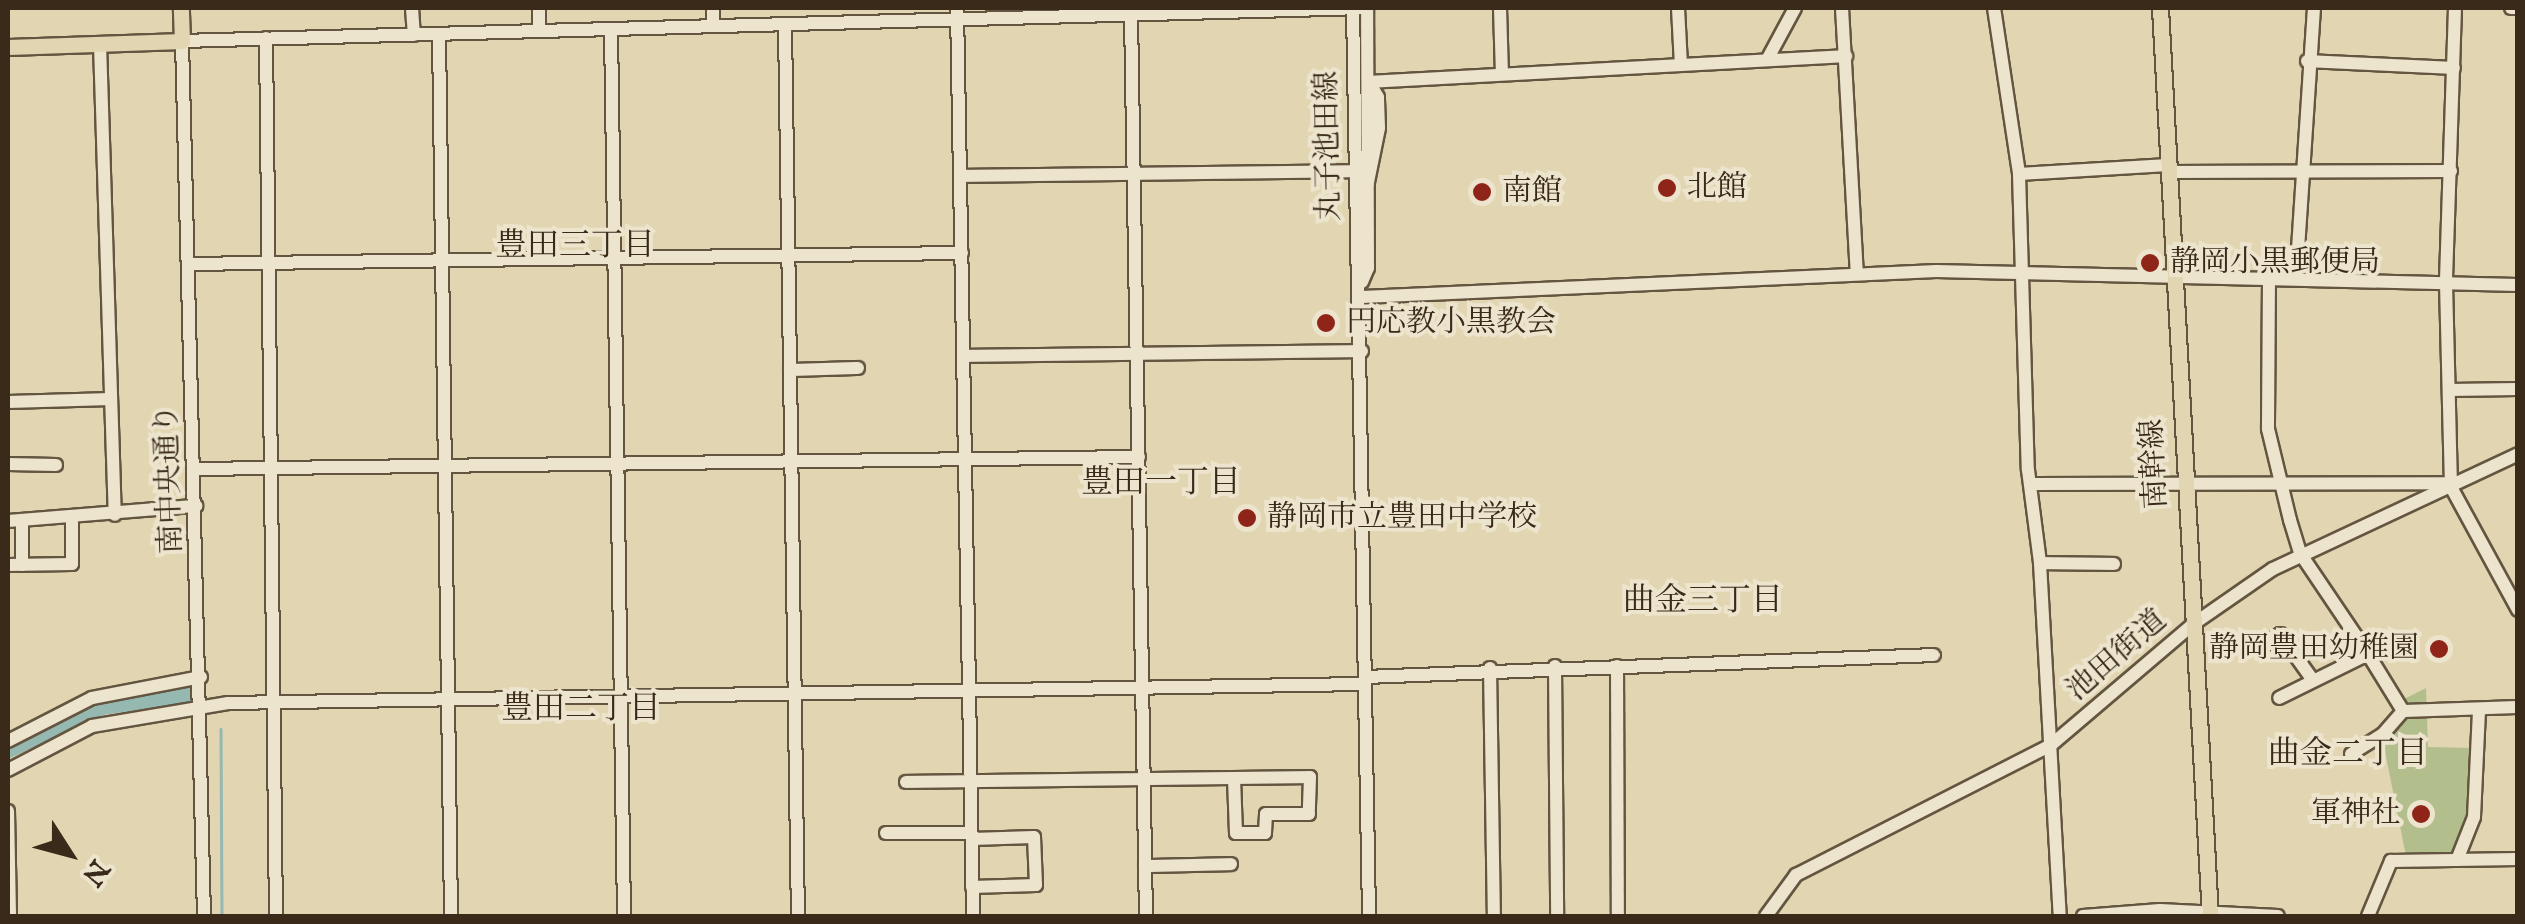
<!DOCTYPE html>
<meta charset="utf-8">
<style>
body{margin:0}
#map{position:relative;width:2525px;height:924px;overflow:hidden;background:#e2d6b2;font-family:"IM FELL English","Noto Serif JP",serif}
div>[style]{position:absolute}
.green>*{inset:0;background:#b3be8d}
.stream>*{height:2.5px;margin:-1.25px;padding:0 1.25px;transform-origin:1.25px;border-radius:1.25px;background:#95b8b1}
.river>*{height:18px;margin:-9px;padding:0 9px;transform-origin:9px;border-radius:9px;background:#95b8b1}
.roads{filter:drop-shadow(2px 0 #645540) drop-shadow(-2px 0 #645540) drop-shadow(0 2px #645540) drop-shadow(0 -2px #645540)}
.minor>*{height:12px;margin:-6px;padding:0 6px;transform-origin:6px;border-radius:6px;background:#ece4cd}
.major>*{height:15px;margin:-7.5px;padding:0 7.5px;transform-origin:7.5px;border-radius:7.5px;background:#e2d6b2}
.dots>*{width:28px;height:28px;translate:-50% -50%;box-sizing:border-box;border:5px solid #ece4cd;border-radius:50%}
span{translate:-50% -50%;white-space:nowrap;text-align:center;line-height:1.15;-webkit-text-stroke:8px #ece4cd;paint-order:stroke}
.street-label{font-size:30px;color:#3a2a1a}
.poi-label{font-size:30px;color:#3a2a1a}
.left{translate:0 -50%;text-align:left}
.right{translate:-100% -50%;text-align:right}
.neighbourhood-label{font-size:32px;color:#3a2a1a}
.frame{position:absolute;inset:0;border:10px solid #3a2a1a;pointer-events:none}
.north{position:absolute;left:20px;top:804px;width:100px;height:100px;-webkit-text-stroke:8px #ece4cd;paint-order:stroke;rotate:126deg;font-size:28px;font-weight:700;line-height:40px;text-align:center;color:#3a2a1a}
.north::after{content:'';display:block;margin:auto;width:35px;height:45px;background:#3a2a1a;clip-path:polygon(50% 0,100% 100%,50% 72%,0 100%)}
</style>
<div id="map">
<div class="green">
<div style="clip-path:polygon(2426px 688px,2428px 747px,2475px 748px,2473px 817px,2455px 856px,2406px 856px,2382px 737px,2402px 700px)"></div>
</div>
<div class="stream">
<div style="left:221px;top:729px;width:187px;rotate:89.7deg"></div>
</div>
<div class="river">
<div style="left:8px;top:749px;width:102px;rotate:-24.8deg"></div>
<div style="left:101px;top:706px;width:86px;rotate:-8deg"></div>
</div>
<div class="roads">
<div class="minor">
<div style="left:412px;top:8px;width:27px;rotate:86deg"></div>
<div style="left:713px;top:8px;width:18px;rotate:90deg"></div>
<div style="left:957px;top:8px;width:908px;rotate:88.99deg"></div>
<div style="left:1353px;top:8px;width:908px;rotate:88.99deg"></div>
<div style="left:1500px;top:8px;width:66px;rotate:88.3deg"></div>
<div style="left:1678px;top:8px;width:57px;rotate:87deg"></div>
<div style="left:1842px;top:8px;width:266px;rotate:86.8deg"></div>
<div style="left:1994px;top:8px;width:168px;rotate:81.4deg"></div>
<div style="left:2019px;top:174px;width:296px;rotate:88.3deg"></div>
<div style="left:2028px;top:470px;width:94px;rotate:82.6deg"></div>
<div style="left:2040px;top:563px;width:354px;rotate:86.8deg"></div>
<div style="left:2455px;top:8px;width:275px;rotate:91.9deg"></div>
<div style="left:2446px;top:283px;width:204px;rotate:88.6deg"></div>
<div style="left:2451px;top:487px;width:140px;rotate:61.4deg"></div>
<div style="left:2511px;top:8px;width:7px"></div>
<div style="left:1131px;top:14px;width:902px;rotate:89.05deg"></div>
<div style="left:785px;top:24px;width:892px;rotate:89.17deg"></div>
<div style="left:611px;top:29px;width:887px;rotate:89.16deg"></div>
<div style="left:539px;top:31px;width:23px;rotate:-90deg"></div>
<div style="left:439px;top:34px;width:882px;rotate:89.22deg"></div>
<div style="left:266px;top:38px;width:878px;rotate:89.35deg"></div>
<div style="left:100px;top:44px;width:471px;rotate:88.2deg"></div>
<div style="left:1767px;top:60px;width:59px;rotate:-61.7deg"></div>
<div style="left:2307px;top:61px;width:147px;rotate:2.7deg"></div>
<div style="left:2168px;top:172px;width:283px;rotate:-0.2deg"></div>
<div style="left:2019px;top:174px;width:149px;rotate:-3.5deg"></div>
<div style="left:961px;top:176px;width:403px;rotate:-0.7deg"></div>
<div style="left:1367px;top:187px;width:60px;rotate:-78.5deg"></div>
<div style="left:1379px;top:128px;width:31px;rotate:-92deg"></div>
<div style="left:1378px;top:97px;width:17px;rotate:-121deg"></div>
<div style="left:1369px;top:82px;width:478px;rotate:-3.1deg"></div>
<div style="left:189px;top:264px;width:773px;rotate:-0.82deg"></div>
<div style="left:2269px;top:279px;width:150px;rotate:90.4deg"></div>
<div style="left:2268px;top:429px;width:94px;rotate:76.4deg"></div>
<div style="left:2290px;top:520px;width:34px;rotate:73deg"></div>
<div style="left:2300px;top:553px;width:122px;rotate:56deg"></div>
<div style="left:2368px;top:654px;width:99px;rotate:153.7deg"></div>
<div style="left:2296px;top:279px;width:272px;rotate:-86.2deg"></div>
<div style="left:1362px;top:282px;width:15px;rotate:-67deg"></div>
<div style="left:1368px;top:268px;width:260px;rotate:-90.2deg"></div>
<div style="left:1362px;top:297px;width:575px;rotate:-2.59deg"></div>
<div style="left:1936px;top:271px;width:582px;rotate:1.38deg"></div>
<div style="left:963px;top:356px;width:399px;rotate:-0.7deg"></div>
<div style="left:790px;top:370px;width:68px;rotate:-1.7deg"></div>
<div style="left:2449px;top:390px;width:69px;rotate:-0.8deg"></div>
<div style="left:8px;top:402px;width:103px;rotate:-1.7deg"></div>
<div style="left:8px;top:464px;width:48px;rotate:1.2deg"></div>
<div style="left:195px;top:469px;width:944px;rotate:-0.73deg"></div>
<div style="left:2032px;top:484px;width:419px;rotate:-0.1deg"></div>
<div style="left:8px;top:521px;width:189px;rotate:-4.6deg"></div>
<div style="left:22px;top:521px;width:44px;rotate:90deg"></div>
<div style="left:2040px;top:563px;width:74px;rotate:0.8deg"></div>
<div style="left:8px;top:565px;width:64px;rotate:-0.9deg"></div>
<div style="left:72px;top:564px;width:45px;rotate:-90deg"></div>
<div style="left:2258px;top:649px;width:27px;rotate:-34deg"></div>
<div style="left:2280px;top:634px;width:55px;rotate:54.6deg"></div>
<div style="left:2368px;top:654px;width:67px;rotate:58.4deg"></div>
<div style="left:1555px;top:666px;width:250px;rotate:89.5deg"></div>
<div style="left:1617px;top:666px;width:250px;rotate:89.8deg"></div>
<div style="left:1490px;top:668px;width:248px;rotate:89.1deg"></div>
<div style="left:1365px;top:677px;width:569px;rotate:-2.21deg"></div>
<div style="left:8px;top:741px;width:94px;rotate:-27.1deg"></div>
<div style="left:92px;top:698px;width:111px;rotate:-10.9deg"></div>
<div style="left:2351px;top:754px;width:38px;rotate:-32deg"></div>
<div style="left:2383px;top:734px;width:30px;rotate:-49deg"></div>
<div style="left:2403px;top:711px;width:115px;rotate:-2deg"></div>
<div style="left:8px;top:770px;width:95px;rotate:-27.6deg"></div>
<div style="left:92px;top:726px;width:138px;rotate:-9.6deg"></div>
<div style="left:228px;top:703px;width:1137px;rotate:-0.96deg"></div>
<div style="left:906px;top:782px;width:404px;rotate:-0.7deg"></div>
<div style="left:1310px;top:777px;width:37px;rotate:92deg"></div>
<div style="left:1309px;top:814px;width:43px;rotate:180deg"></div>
<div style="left:1266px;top:814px;width:19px;rotate:93deg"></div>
<div style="left:1265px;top:833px;width:29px;rotate:180deg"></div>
<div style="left:1236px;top:833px;width:54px;rotate:-92.1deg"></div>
<div style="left:8px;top:811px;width:105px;rotate:88.9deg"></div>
<div style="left:886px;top:833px;width:85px"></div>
<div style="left:972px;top:839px;width:62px;rotate:-1.8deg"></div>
<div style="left:1034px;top:837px;width:48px;rotate:87.6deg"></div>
<div style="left:1036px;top:885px;width:64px;rotate:178.2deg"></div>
<div style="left:2457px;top:860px;width:46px;rotate:-68.4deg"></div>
<div style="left:2474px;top:817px;width:108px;rotate:-87.3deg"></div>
<div style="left:1145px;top:866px;width:86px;rotate:-1.3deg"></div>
<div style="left:204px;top:916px;width:875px;rotate:-91.44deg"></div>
<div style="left:182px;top:41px;width:1182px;rotate:-1.6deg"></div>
<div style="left:1766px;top:916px;width:51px;rotate:-53.8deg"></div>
<div style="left:1796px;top:875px;width:286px;rotate:-27deg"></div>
<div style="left:2051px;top:745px;width:185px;rotate:-40.4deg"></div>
<div style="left:2192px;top:625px;width:98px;rotate:-34.7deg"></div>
<div style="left:2273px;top:569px;width:271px;rotate:-25.1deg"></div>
<div style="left:2083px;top:916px;width:77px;rotate:-4.5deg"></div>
<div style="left:2160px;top:910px;width:118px;rotate:2.9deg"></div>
<div style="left:2368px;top:916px;width:60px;rotate:-67.3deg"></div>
<div style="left:2391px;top:861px;width:127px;rotate:-0.9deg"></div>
</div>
<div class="major">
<div style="left:2160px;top:8px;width:909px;rotate:86.85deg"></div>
<div style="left:8px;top:47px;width:174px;rotate:-2deg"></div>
<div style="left:182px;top:41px;width:33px;rotate:-92deg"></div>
</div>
</div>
<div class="dots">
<div style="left:1667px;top:188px;background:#8f2418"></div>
<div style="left:1482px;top:192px;background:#8f2418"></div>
<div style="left:2150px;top:263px;background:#8f2418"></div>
<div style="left:1326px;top:323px;background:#8f2418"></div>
<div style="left:1247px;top:518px;background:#8f2418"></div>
<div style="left:2439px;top:649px;background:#8f2418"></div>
<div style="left:2421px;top:814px;background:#8f2418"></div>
</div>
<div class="street-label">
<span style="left:1329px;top:146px;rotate:-91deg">丸子池田線</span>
<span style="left:2155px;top:464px;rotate:-93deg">南幹線</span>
<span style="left:170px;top:479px;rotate:-92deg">南中央通り</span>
<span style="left:2117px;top:656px;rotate:-41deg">池田街道</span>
</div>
<div class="poi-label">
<span class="left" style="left:1687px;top:188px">北館</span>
<span class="left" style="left:1502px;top:192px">南館</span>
<span class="left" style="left:2170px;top:263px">静岡小黒郵便局</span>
<span class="left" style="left:1346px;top:323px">円応教小黒教会</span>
<span class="left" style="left:1267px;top:518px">静岡市立豊田中学校</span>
<span class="right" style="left:2419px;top:649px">静岡豊田幼稚園</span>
<span class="right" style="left:2401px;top:814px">軍神社</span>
</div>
<div class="neighbourhood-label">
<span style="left:575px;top:247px">豊田三丁目</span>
<span style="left:1161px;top:484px">豊田一丁目</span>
<span style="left:1703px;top:602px">曲金三丁目</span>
<span style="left:581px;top:710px">豊田二丁目</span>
<span style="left:2348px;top:755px">曲金二丁目</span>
</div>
<div class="frame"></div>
<div class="north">N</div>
</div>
